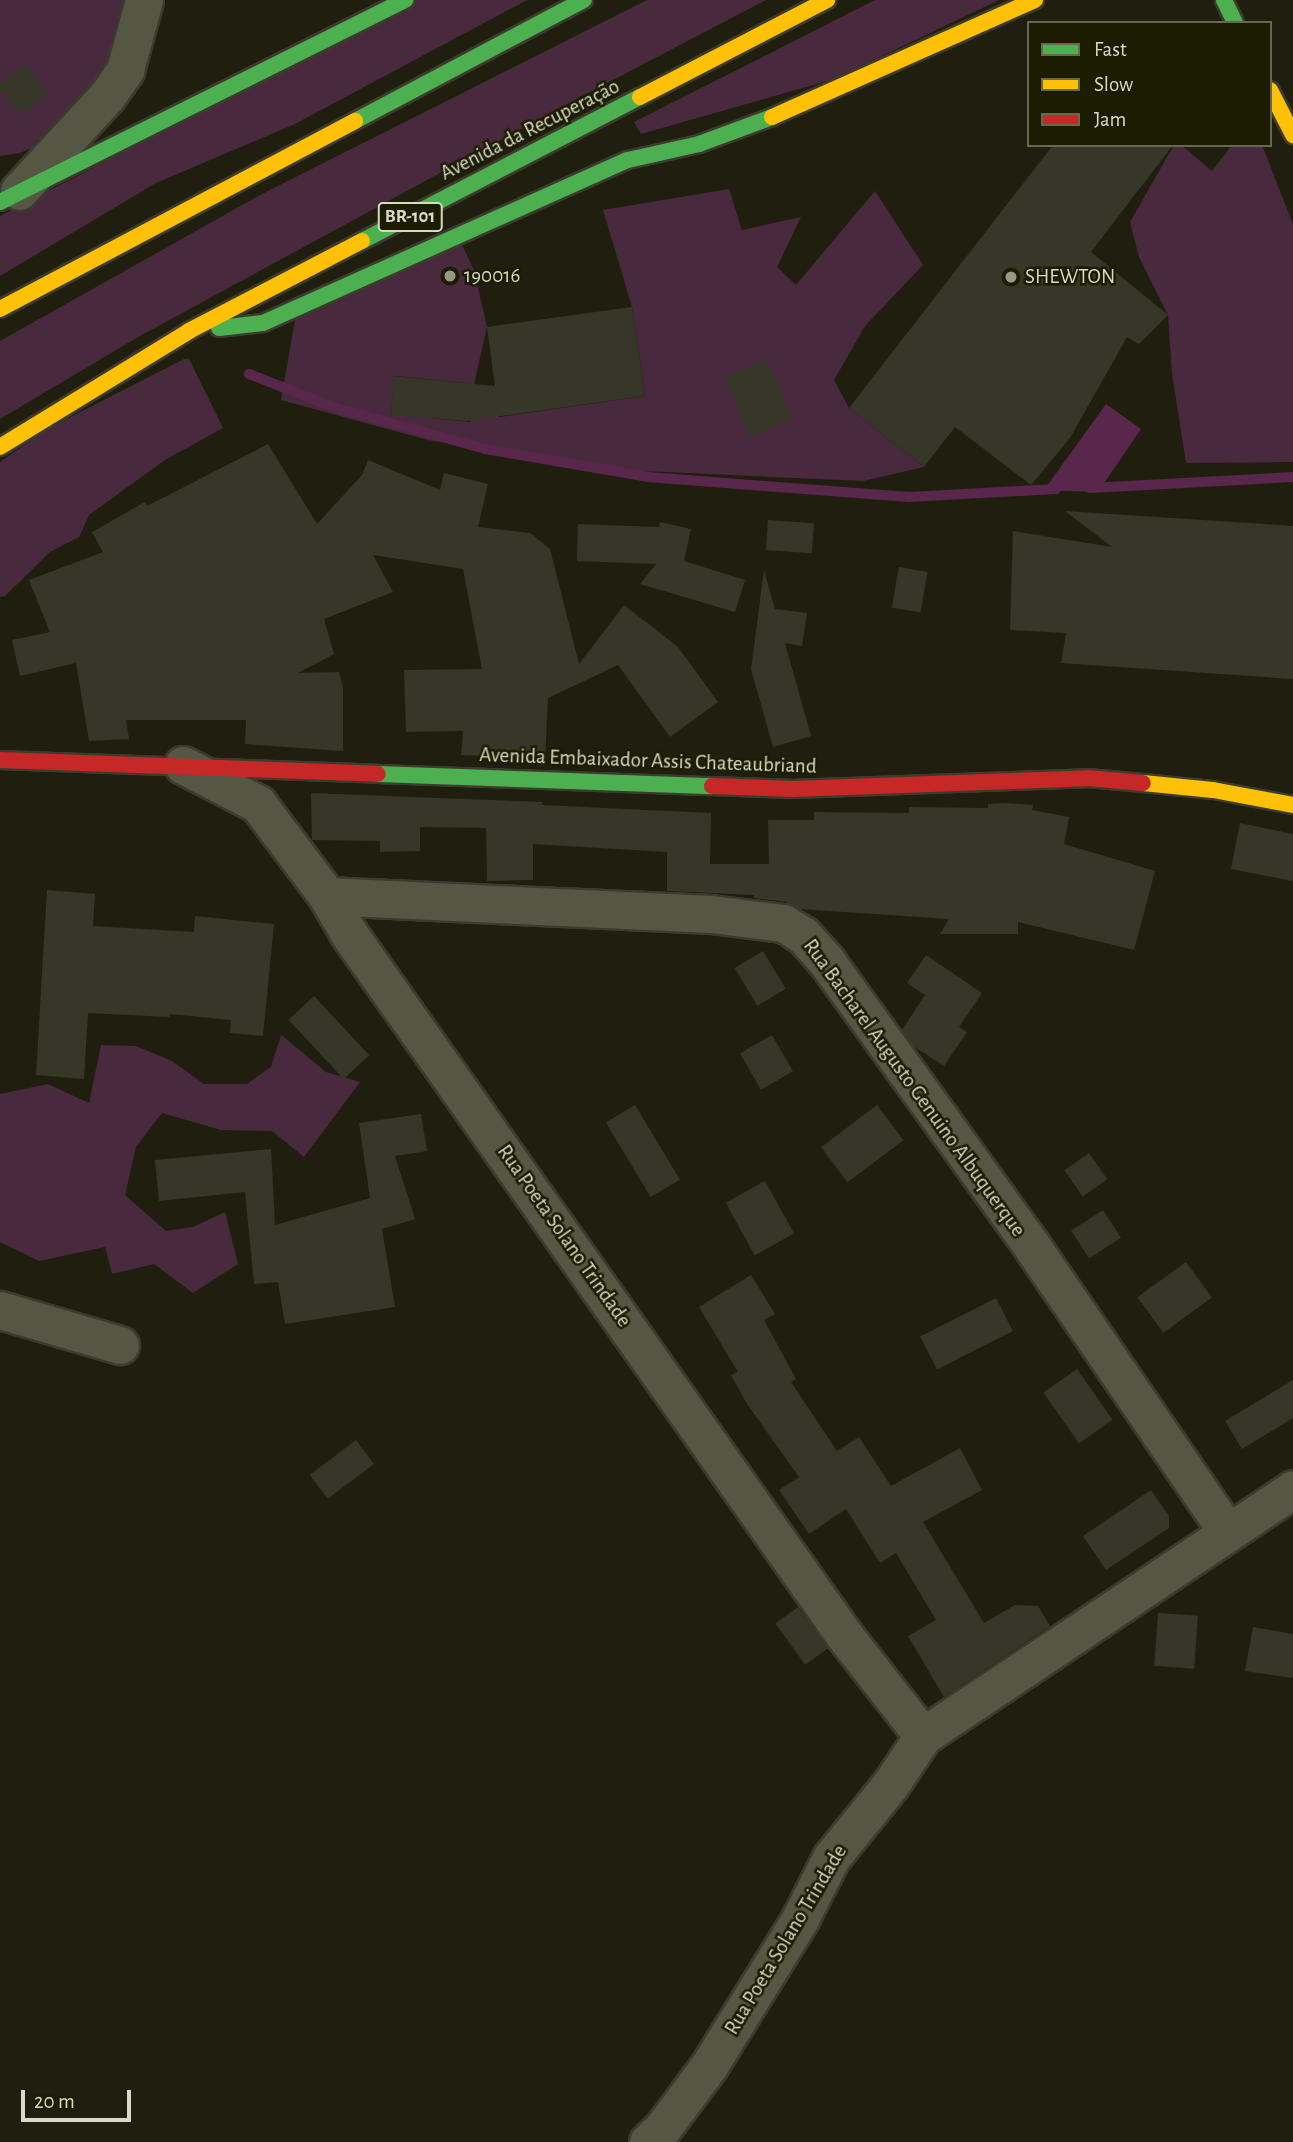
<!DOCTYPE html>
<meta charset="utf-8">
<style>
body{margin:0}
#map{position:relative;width:1293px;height:2142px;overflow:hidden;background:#201f0f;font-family:"Alegreya Sans",sans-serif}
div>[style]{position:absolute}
.green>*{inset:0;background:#48293d}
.water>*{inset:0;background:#59274b}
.stream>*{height:10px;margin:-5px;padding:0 5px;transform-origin:5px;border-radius:5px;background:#59274b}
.building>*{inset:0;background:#363729;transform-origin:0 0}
.roads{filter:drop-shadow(2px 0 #3c3b2e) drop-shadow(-2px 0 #3c3b2e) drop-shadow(0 2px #3c3b2e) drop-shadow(0 -2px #3c3b2e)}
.street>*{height:37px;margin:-18.5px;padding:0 18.5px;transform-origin:18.5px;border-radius:18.5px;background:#565644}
.fast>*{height:16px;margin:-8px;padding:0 8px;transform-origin:8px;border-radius:8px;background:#4caf50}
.slow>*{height:16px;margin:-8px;padding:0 8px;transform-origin:8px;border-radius:8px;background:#ffc107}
.jam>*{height:16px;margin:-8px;padding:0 8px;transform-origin:8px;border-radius:8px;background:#c62828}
.dots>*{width:19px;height:19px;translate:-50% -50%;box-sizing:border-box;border:4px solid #1c1c01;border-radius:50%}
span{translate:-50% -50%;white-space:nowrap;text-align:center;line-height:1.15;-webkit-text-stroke:5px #1c1c01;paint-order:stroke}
.shield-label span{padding:2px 5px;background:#1c1c01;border:2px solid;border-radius:5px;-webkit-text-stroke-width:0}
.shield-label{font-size:19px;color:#d8d9c8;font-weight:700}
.street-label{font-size:21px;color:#d8d9c8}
.poi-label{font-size:21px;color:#d8d9c8}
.left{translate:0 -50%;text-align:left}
.legend{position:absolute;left:1027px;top:21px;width:245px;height:126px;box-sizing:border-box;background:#1c1c01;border:2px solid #676851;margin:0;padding:9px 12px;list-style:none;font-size:21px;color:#d8d9c8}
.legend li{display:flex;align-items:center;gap:14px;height:35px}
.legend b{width:35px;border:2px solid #676851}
.scale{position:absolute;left:21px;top:2090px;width:110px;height:32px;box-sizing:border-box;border:4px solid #d8d9c8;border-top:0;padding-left:9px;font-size:21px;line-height:24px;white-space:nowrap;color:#d8d9c8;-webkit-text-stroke:5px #1c1c01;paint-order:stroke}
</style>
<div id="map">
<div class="green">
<div style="clip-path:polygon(0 0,126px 0,111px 58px,87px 91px,38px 145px,20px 153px,0 156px)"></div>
<div style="clip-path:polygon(417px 0,527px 0,295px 124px,156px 183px,0 276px,0 216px)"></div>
<div style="clip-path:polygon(647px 0,766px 0,569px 103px,138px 337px,0 419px,0 341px,260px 195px)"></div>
<div style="clip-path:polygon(875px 0,999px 0,834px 79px,641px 134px,634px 122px)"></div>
<div style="clip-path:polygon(1174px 145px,1181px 145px,1212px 171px,1232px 145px,1262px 145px,1293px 224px,1293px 462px,1186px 463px,1172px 374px,1168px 315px,1139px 257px,1130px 222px)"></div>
<div style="clip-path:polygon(729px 189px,742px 230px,801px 217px,777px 267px,796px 285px,875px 191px,923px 265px,865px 326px,834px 380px,849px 408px,924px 467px,863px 481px,621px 470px,428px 440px,281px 400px,295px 320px,461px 243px,474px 270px,487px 327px,474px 384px,395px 376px,391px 414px,470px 422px,473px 409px,500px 417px,645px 396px,632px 307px,603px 210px)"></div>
<div style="clip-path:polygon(184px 359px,189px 359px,223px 428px,165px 460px,89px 515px,79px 537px,50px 552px,5px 596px,0 597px,0 462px,49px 428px)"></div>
<div style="clip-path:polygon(281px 1035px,326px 1072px,360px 1082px,304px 1157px,272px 1131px,221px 1130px,162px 1113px,136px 1147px,125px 1195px,166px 1231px,193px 1227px,225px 1212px,238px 1264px,193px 1293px,154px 1264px,112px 1274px,105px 1247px,39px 1261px,0 1242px,0 1094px,48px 1084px,89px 1103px,101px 1045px,136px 1046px,172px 1061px,204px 1084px,247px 1084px,271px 1067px)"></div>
</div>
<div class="water">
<div style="clip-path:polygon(1106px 404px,1141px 429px,1098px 492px,1044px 490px)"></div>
</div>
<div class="stream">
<div style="left:249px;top:374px;width:90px;rotate:21.4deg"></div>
<div style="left:333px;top:407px;width:158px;rotate:15.4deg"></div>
<div style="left:485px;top:449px;width:165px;rotate:9.7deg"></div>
<div style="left:648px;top:477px;width:262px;rotate:4.4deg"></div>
<div style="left:909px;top:497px;width:147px;rotate:-3.1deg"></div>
<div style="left:1090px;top:488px;width:203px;rotate:-3.1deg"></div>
</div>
<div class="building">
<div style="clip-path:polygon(26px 64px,48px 94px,20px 115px,0 89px,0 83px)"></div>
<div style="clip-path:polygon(1053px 145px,1173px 145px,1091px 252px,1168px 315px,1139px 344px,1127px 337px,1070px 438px,1031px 485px,955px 427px,924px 467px,849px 408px)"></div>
<div style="clip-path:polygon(632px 307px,645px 396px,465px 421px,391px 415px,394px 376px,495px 386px,487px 327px)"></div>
<div style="left:767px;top:359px;width:65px;height:46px;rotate:67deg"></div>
<div style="clip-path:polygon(268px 444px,317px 524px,362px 475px,368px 460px,440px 490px,444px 473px,488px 484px,478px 527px,530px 533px,550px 549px,579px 664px,624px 605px,678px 647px,718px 702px,670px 737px,618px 665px,548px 698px,545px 758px,461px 755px,463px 731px,406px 732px,404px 670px,482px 669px,463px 569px,373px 555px,393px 592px,324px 619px,334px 654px,298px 673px,339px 672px,343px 687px,343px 751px,245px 744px,246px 720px,126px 720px,129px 739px,89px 741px,76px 663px,20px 676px,12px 640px,50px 632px,29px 580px,103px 552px,92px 532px,145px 502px,147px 506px)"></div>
<div style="clip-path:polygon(1065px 511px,1293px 526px,1293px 679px,1061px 663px,1066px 633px,1010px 630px,1013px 531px,1112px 547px)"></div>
<div style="left:768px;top:520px;width:46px;height:30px;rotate:4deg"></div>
<div style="clip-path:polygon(660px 522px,691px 529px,684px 561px,745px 580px,735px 612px,640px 584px,656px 564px,577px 561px,578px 524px,659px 527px)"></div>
<div style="left:899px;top:567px;width:29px;height:41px;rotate:10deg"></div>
<div style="clip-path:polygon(764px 570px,775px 609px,807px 613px,802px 646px,785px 643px,811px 736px,773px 747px,751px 669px)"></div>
<div style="clip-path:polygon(311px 793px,542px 802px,542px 805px,711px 813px,710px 864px,769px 864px,768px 820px,814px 820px,814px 812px,909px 813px,909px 807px,988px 808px,988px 804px,1006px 803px,1033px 805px,1032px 810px,1069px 817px,1064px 844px,1155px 871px,1134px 950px,1018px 922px,1018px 934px,940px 934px,949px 919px,800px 909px,786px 902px,754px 898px,754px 895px,667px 891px,667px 852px,533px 844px,533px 880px,487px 881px,486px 828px,420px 827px,420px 851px,380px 852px,380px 841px,312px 840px)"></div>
<div style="clip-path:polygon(1240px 823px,1293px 834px,1293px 881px,1231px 869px)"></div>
<div style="clip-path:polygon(47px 890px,95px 894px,93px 926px,194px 932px,195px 916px,274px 924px,263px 1036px,230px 1033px,231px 1020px,170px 1014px,169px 1017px,88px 1013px,84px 1079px,36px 1075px)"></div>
<div style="left:763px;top:951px;width:44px;height:33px;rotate:59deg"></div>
<div style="clip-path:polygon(926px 955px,982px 993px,959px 1027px,967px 1032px,944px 1066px,913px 1046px,902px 1030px,925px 995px,907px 983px)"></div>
<div style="left:314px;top:996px;width:81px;height:35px;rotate:47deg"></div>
<div style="left:772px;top:1035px;width:42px;height:37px;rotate:60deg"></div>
<div style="left:635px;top:1105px;width:87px;height:34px;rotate:59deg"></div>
<div style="left:877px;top:1105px;width:44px;height:70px;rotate:53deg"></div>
<div style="clip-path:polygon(421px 1114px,427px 1151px,395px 1156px,415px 1219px,382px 1229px,395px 1307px,285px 1324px,278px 1282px,254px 1284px,245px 1192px,159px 1201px,155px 1160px,271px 1149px,275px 1225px,370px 1198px,359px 1123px)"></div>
<div style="left:1089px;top:1153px;width:32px;height:30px;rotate:55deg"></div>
<div style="left:765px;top:1181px;width:60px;height:45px;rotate:61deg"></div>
<div style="left:1103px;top:1210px;width:33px;height:38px;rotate:57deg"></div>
<div style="left:1186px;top:1262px;width:44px;height:60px;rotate:54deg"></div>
<div style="clip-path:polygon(751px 1275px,775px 1314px,764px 1320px,796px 1379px,791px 1382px,837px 1451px,859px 1437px,891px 1486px,960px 1448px,982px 1490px,923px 1522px,984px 1623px,1015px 1605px,1038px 1606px,1050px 1626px,944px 1697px,908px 1636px,936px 1620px,896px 1553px,880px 1563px,846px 1509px,809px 1534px,779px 1490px,799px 1477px,747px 1404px,731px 1375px,738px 1372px,699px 1307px)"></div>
<div style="left:996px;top:1298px;width:37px;height:85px;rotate:63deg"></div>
<div style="left:1077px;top:1369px;width:62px;height:41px;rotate:55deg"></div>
<div style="clip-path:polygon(1293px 1380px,1293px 1418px,1242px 1449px,1225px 1421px)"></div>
<div style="left:356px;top:1440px;width:30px;height:58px;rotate:53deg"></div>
<div style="clip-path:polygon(1151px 1490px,1169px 1516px,1169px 1528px,1106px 1570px,1083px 1536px)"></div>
<div style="left:798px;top:1607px;width:51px;height:28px;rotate:54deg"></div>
<div style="left:1158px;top:1613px;width:40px;height:53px;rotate:4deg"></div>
<div style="clip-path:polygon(1253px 1627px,1293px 1634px,1293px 1678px,1245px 1671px)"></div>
</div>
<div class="roads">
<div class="street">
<div style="left:19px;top:191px;width:129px;rotate:-47.2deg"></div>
<div style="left:107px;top:96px;width:32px;rotate:-55deg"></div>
<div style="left:125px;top:70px;width:73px;rotate:-74.8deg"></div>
<div style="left:183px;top:765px;width:85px;rotate:27.5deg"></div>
<div style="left:258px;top:804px;width:115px;rotate:53.1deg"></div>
<div style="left:327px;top:896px;width:44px;rotate:59.9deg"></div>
<div style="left:349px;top:934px;width:858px;rotate:54.77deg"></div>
<div style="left:844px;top:1635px;width:128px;rotate:52deg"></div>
<div style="left:327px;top:896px;width:384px;rotate:2.7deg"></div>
<div style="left:711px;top:914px;width:73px;rotate:7.1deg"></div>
<div style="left:783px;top:923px;width:23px;rotate:31deg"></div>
<div style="left:803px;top:935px;width:36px;rotate:48deg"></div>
<div style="left:827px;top:962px;width:352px;rotate:54.2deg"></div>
<div style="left:1033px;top:1248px;width:343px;rotate:55.6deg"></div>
<div style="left:0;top:1310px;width:125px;rotate:16.3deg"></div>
<div style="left:648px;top:2142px;width:19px;rotate:-43deg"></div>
<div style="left:662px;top:2129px;width:79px;rotate:-53.3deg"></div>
<div style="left:709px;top:2066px;width:173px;rotate:-58.2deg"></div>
<div style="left:800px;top:1919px;width:68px;rotate:-63.1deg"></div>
<div style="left:831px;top:1858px;width:95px;rotate:-51deg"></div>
<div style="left:891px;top:1784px;width:58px;rotate:-56.3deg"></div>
<div style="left:923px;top:1736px;width:445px;rotate:-33.7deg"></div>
</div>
<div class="fast">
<div style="left:1224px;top:0;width:25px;rotate:64deg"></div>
<div style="left:355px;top:121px;width:259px;rotate:-27.9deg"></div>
<div style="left:0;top:202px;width:453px;rotate:-26.5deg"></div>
<div style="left:362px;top:241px;width:313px;rotate:-27.4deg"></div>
<div style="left:219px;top:328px;width:44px;rotate:-6.5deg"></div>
<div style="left:263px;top:323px;width:400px;rotate:-24.1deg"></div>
<div style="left:628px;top:160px;width:73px;rotate:-12.7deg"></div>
<div style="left:699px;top:144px;width:78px;rotate:-20.3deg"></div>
<div style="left:378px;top:774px;width:334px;rotate:2.1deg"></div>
</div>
<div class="slow">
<div style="left:1270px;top:90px;width:51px;rotate:62.9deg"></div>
<div style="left:640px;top:97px;width:211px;rotate:-27.4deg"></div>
<div style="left:772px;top:117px;width:288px;rotate:-24deg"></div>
<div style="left:0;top:309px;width:402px;rotate:-27.9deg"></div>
<div style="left:0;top:447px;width:222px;rotate:-31.5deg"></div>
<div style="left:189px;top:331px;width:195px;rotate:-27.5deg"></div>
<div style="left:1143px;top:783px;width:70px;rotate:5.7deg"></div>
<div style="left:1213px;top:790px;width:81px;rotate:10.6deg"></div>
</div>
<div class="jam">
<div style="left:0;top:760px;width:378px;rotate:2.1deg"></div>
<div style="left:712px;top:786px;width:81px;rotate:2.1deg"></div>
<div style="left:793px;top:789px;width:295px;rotate:-2.1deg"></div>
<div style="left:1088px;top:778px;width:55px;rotate:5.2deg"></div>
</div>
</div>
<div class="dots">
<div style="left:450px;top:276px;background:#989887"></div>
<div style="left:1011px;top:277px;background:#989887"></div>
</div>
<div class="shield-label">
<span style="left:410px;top:217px">BR-101</span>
</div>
<div class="street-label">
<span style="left:530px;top:130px;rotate:-27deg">Avenida da Recuperação</span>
<span style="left:648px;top:761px;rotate:2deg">Avenida Embaixador Assis Chateaubriand</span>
<span style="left:914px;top:1088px;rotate:54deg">Rua Bacharel Augusto Genuino Albuquerque</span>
<span style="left:564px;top:1236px;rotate:55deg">Rua Poeta Solano Trindade</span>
<span style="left:786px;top:1940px;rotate:-59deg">Rua Poeta Solano Trindade</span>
</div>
<div class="poi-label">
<span class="left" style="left:464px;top:276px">190016</span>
<span class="left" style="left:1025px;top:277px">SHEWTON</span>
</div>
<ul class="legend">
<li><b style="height:9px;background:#4caf50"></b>Fast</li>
<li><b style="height:9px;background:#ffc107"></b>Slow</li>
<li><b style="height:9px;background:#c62828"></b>Jam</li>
</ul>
<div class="scale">20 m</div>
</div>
